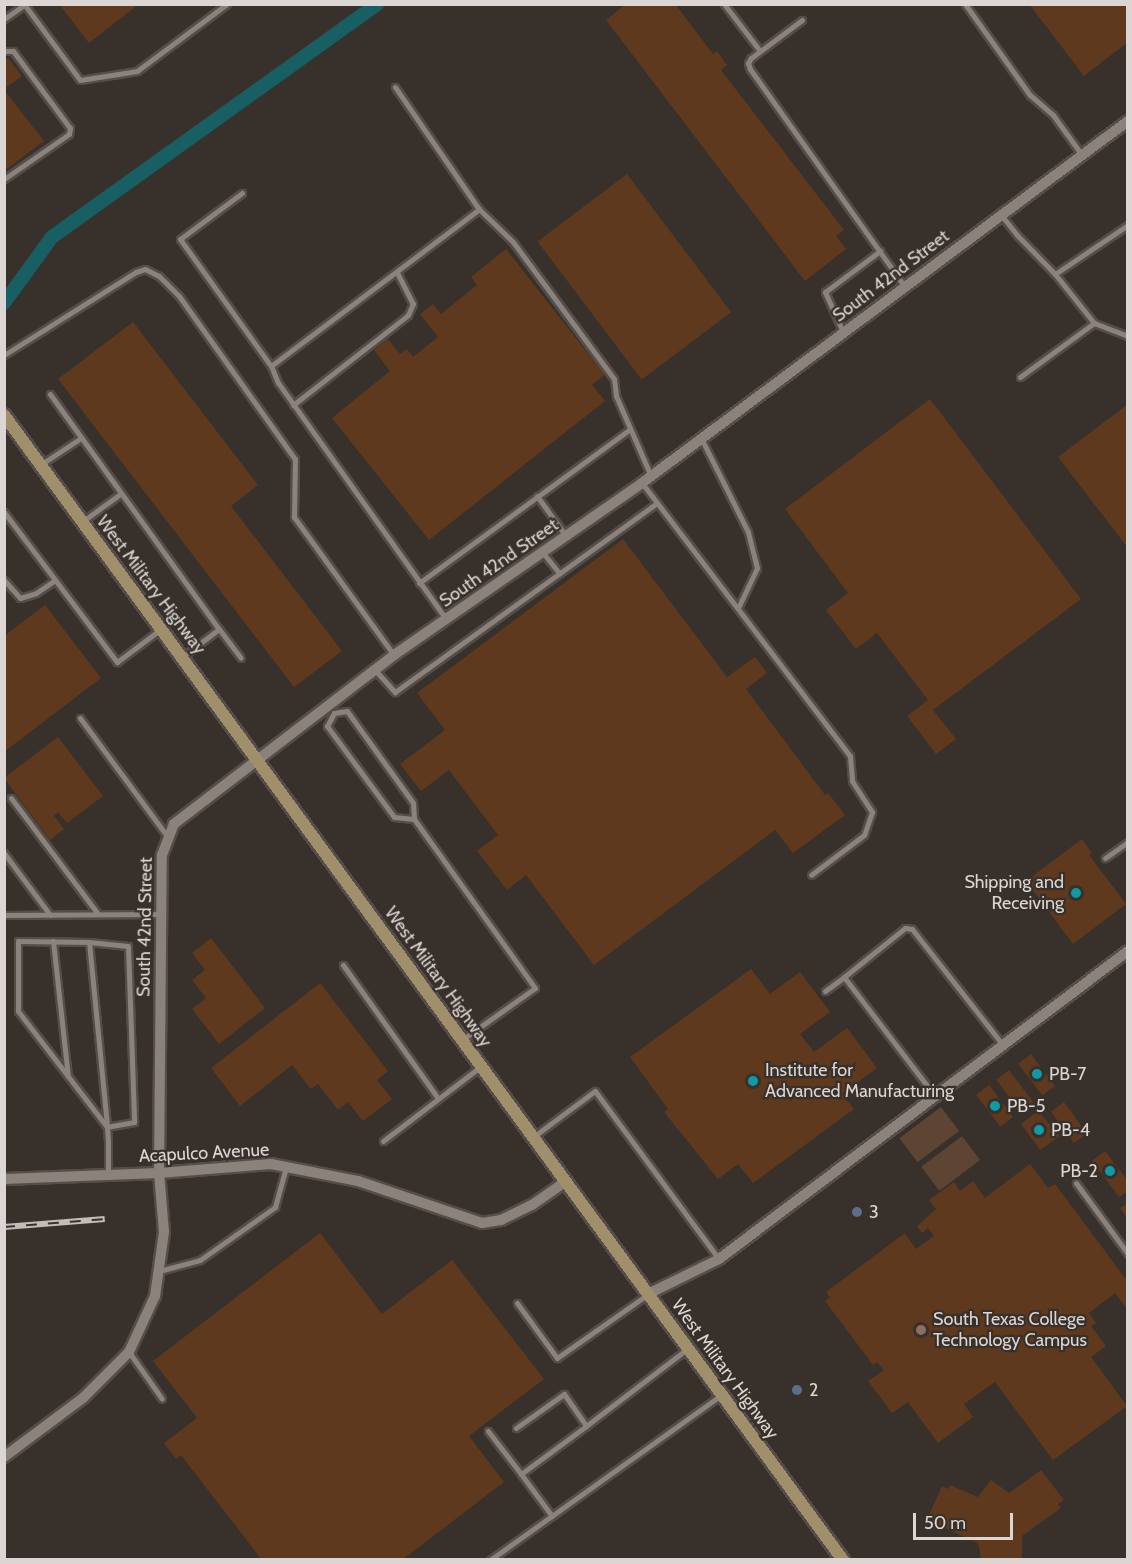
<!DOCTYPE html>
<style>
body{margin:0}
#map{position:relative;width:1132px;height:1564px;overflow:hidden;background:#38302b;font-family:Cabin,sans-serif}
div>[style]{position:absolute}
.green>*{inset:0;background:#5d4433;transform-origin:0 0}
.canal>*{height:14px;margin:-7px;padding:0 7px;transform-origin:7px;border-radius:7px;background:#175f63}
.building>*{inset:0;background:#5f391e;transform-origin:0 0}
.roads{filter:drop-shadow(2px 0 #544d49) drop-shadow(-2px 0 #544d49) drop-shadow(0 2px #544d49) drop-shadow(0 -2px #544d49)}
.lane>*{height:5px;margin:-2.5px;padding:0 2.5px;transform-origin:2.5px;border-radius:2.5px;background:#8b827b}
.street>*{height:10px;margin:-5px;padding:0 5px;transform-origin:5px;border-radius:5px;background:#8b827b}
.secondary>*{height:12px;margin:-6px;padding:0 6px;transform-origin:6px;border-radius:6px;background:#a08f6a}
.rail>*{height:6px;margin-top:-3px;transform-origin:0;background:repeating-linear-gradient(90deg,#38302b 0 11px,#c2bdb9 0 22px);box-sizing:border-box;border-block:2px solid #c2bdb9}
.dots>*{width:16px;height:16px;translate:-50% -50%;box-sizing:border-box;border:3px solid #38302b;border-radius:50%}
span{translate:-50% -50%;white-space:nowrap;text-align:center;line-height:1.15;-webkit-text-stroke:4.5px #38302b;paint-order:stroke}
.street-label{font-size:18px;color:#dbd6d3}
.poi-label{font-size:18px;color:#dbd6d3}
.right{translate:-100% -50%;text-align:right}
.left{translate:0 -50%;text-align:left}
.frame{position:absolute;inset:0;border:6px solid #dbd6d3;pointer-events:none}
.scale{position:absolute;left:913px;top:1513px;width:100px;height:27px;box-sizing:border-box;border:3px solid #dbd6d3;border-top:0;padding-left:8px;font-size:18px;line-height:21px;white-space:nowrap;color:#dbd6d3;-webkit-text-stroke:4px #38302b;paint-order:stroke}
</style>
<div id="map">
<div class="green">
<div style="left:941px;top:1107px;width:30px;height:52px;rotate:53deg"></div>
<div style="left:962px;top:1136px;width:30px;height:51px;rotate:53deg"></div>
</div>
<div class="canal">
<div style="left:4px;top:303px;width:82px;rotate:-54deg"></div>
<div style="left:52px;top:237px;width:400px;rotate:-35.6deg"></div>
</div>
<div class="building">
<div style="clip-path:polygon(59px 4px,139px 4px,89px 43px)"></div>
<div style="clip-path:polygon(626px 4px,675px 4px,713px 54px,717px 51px,727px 65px,721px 70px,844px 230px,836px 236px,846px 249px,805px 281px,606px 20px)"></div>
<div style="clip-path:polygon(1029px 4px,1128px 4px,1128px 42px,1084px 76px)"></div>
<div style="clip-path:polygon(8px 58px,22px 76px,4px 89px,4px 60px)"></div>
<div style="clip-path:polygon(4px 90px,44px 141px,4px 171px)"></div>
<div style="left:627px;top:174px;width:173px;height:112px;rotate:53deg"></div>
<div style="clip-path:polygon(506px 249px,605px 375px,592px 385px,605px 401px,429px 540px,332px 418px,390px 371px,374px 350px,388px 339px,400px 354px,407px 349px,413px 357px,438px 337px,420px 314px,433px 304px,441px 314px,477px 285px,471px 277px)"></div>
<div style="clip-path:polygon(133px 322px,258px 485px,231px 506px,342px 651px,294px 687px,58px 379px)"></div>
<div style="clip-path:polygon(930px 399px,1081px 599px,933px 710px,956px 739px,936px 754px,907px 716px,928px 700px,877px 633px,856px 649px,826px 610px,848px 593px,785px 509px)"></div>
<div style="clip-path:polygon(1128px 404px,1128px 548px,1058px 457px)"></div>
<div style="clip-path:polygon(623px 539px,727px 677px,755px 657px,767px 673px,746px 689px,825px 795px,828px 793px,845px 815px,793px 853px,775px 830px,594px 965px,526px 875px,507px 890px,477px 851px,498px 835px,449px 770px,421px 791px,400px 764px,445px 730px,417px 693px)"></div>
<div style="clip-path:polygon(45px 605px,101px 678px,4px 752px,4px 636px)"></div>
<div style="clip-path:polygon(58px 737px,103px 796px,67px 823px,58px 812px,54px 816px,64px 829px,50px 840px,4px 778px)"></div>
<div style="clip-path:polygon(1082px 839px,1092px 853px,1089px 855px,1126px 904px,1073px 944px,1026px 881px)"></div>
<div style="clip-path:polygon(211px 938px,265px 1008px,219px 1044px,192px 1009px,206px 998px,192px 980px,205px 970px,192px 953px)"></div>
<div style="clip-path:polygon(751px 969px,770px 994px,800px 972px,830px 1012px,800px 1034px,814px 1052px,847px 1028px,877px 1068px,842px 1094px,854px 1109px,753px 1183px,738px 1164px,718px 1179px,664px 1112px,668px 1109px,630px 1057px)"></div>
<div style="clip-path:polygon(320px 983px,388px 1071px,377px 1080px,392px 1099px,363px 1121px,348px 1102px,338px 1110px,318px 1084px,311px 1089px,292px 1065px,240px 1106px,211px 1068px)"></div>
<div style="left:1031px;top:1054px;width:40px;height:16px;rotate:53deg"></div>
<div style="left:1009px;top:1070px;width:40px;height:16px;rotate:53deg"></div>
<div style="left:989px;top:1085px;width:40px;height:16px;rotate:53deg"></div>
<div style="left:1064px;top:1102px;width:39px;height:16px;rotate:54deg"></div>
<div style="clip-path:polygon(1038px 1111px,1060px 1136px,1040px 1150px,1021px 1124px)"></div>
<div style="clip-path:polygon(1105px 1151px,1128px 1181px,1128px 1191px,1119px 1197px,1092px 1161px)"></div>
<div style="clip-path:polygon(1030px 1164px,1048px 1188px,1055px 1184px,1128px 1282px,1128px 1310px,1115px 1293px,1089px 1313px,1096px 1323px,1091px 1326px,1106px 1346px,1091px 1357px,1127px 1406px,1053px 1460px,995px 1382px,964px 1404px,973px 1417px,938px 1443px,908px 1402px,892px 1413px,868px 1381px,884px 1370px,877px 1362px,873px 1365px,825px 1301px,830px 1298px,826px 1292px,905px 1233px,916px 1249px,934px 1236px,928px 1228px,922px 1233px,917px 1226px,936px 1209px,929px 1200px,954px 1182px,960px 1191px,973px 1181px,985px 1198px)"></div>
<div style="clip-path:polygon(1128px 1203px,1128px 1219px,1120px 1208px)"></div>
<div style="clip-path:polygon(320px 1233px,382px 1314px,452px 1260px,544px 1379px,469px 1436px,504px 1482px,402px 1560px,262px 1560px,181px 1455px,176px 1459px,164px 1443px,197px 1418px,153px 1361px)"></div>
<div style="clip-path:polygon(1041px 1470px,1064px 1500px,1058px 1504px,1061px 1508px,1022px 1536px,1022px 1560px,981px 1560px,979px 1546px,976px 1542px,927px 1520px,942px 1486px,948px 1489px,950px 1485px,978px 1497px,991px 1480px,1009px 1493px)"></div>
</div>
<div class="roads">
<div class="lane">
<div style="left:24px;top:4px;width:94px;rotate:53.6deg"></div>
<div style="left:80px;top:80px;width:58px;rotate:-9deg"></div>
<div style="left:137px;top:71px;width:112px;rotate:-36.7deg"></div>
<div style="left:724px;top:4px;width:59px;rotate:52.5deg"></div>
<div style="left:965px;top:4px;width:112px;rotate:54.5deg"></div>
<div style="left:1030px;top:95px;width:30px;rotate:41deg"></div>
<div style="left:1053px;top:115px;width:49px;rotate:54.1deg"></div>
<div style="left:4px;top:19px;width:24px;rotate:-35deg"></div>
<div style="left:802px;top:20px;width:64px;rotate:143.3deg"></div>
<div style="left:751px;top:58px;width:6px;rotate:121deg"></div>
<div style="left:748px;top:63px;width:6px;rotate:72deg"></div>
<div style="left:750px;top:69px;width:267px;rotate:54.6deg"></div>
<div style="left:4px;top:51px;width:9px"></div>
<div style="left:13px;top:51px;width:96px;rotate:53.5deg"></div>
<div style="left:70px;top:128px;width:6px;rotate:99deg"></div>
<div style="left:69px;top:134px;width:79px;rotate:145.3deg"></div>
<div style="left:395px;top:87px;width:148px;rotate:55.5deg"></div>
<div style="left:242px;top:193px;width:77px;rotate:143.4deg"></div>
<div style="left:180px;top:239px;width:156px;rotate:54.4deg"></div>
<div style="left:1001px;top:215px;width:26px;rotate:51deg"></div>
<div style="left:1017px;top:235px;width:54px;rotate:45.7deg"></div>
<div style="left:1055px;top:274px;width:63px;rotate:51.5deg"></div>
<div style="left:1094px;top:323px;width:36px;rotate:21deg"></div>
<div style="left:1055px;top:274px;width:88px;rotate:-33.9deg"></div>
<div style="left:843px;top:332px;width:44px;rotate:-114.2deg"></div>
<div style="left:825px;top:292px;width:69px;rotate:-36.7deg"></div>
<div style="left:4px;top:355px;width:156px;rotate:-32.2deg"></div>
<div style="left:136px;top:272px;width:9px;rotate:-18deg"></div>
<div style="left:145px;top:269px;width:16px;rotate:27deg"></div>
<div style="left:159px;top:276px;width:28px;rotate:45deg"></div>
<div style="left:179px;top:296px;width:200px;rotate:54.6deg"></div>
<div style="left:295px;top:459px;width:58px;rotate:91deg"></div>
<div style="left:294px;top:517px;width:170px;rotate:54.1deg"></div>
<div style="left:1020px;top:377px;width:92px;rotate:-36.1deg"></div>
<div style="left:50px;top:394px;width:289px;rotate:54.3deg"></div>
<div style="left:219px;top:629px;width:46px;rotate:142.9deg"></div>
<div style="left:293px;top:405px;width:146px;rotate:-38deg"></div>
<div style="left:408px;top:315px;width:12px;rotate:-66deg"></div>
<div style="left:413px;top:304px;width:36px;rotate:-117deg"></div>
<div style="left:702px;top:440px;width:103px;rotate:63.4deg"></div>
<div style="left:748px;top:532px;width:37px;rotate:76deg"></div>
<div style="left:757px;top:568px;width:44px;rotate:115.4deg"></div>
<div style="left:40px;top:465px;width:49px;rotate:-33.4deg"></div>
<div style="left:642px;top:483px;width:343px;rotate:52.7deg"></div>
<div style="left:850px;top:756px;width:25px;rotate:85deg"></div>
<div style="left:852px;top:781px;width:37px;rotate:57deg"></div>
<div style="left:872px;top:812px;width:24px;rotate:109deg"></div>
<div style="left:864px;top:835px;width:66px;rotate:143deg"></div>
<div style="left:537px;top:496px;width:49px;rotate:54.1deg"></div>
<div style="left:4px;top:512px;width:188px;rotate:53deg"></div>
<div style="left:117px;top:662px;width:55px;rotate:-36.9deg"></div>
<div style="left:83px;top:521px;width:46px;rotate:-36.1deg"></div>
<div style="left:543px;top:553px;width:26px;rotate:51deg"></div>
<div style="left:4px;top:580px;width:24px;rotate:48deg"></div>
<div style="left:20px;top:598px;width:17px;rotate:-17deg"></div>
<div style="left:36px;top:593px;width:23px;rotate:-34deg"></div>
<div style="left:419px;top:583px;width:261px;rotate:-36.1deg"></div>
<div style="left:446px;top:619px;width:290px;rotate:-125.4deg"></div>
<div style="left:278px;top:383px;width:18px;rotate:-112deg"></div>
<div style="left:271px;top:366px;width:261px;rotate:-37deg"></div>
<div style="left:479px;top:209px;width:47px;rotate:44.1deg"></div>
<div style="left:513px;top:242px;width:170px;rotate:53.6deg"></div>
<div style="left:614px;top:379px;width:17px;rotate:83deg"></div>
<div style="left:616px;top:396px;width:87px;rotate:66.4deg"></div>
<div style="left:219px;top:629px;width:36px;rotate:53deg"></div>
<div style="left:375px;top:670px;width:30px;rotate:48deg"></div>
<div style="left:395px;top:692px;width:323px;rotate:-35.8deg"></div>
<div style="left:334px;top:713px;width:13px;rotate:-9deg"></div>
<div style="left:347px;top:711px;width:113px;rotate:54.3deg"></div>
<div style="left:413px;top:803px;width:16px;rotate:86deg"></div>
<div style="left:414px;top:819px;width:208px;rotate:54.4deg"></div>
<div style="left:535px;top:988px;width:88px;rotate:144.7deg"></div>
<div style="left:334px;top:713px;width:15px;rotate:118deg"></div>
<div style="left:327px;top:726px;width:113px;rotate:53.6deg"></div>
<div style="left:394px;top:817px;width:20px;rotate:6deg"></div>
<div style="left:80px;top:718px;width:147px;rotate:53.6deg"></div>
<div style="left:11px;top:798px;width:145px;rotate:53.1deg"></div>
<div style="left:4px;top:853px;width:77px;rotate:53.4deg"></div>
<div style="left:1105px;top:858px;width:28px;rotate:-35deg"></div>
<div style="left:4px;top:915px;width:157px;rotate:-0.4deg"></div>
<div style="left:53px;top:941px;width:136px;rotate:83.7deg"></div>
<div style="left:89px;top:942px;width:39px;rotate:6deg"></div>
<div style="left:128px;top:946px;width:176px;rotate:88deg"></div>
<div style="left:134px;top:1122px;width:27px;rotate:170deg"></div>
<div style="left:107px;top:1127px;width:146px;rotate:-127.5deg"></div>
<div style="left:18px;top:1011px;width:70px;rotate:-90deg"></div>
<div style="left:18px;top:941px;width:71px;rotate:0.8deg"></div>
<div style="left:89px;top:942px;width:186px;rotate:84.4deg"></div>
<div style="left:107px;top:1127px;width:15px;rotate:86deg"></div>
<div style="left:108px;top:1142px;width:33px;rotate:90deg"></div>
<div style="left:343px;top:965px;width:163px;rotate:54.5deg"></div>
<div style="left:844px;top:977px;width:78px;rotate:-38.8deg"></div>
<div style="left:905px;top:928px;width:7px;rotate:8deg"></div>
<div style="left:912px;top:929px;width:147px;rotate:51.9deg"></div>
<div style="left:825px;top:991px;width:24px;rotate:-36deg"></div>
<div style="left:844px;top:977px;width:150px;rotate:52.6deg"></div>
<div style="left:533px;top:1137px;width:77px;rotate:-36.6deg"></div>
<div style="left:595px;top:1091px;width:209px;rotate:53.6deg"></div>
<div style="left:383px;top:1141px;width:122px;rotate:-37.3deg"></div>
<div style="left:1076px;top:1183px;width:88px;rotate:53.8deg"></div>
<div style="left:159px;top:1271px;width:42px;rotate:-15deg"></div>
<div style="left:200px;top:1260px;width:92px;rotate:-35.2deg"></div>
<div style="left:275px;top:1207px;width:41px;rotate:-74.6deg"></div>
<div style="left:517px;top:1303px;width:68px;rotate:54deg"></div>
<div style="left:557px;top:1358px;width:111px;rotate:-35.1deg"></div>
<div style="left:129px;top:1352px;width:57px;rotate:54.9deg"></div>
<div style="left:516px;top:1428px;width:59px;rotate:-35.3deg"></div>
<div style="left:564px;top:1394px;width:39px;rotate:55deg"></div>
<div style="left:586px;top:1426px;width:127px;rotate:-37.3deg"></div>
<div style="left:488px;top:1431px;width:54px;rotate:52.5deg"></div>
<div style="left:552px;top:1516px;width:52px;rotate:-126.4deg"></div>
<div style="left:521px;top:1474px;width:81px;rotate:-36.4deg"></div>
<div style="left:490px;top:1560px;width:284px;rotate:-35.5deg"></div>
</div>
<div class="street">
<div style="left:4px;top:1179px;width:155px;rotate:-2.2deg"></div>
<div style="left:159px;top:1173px;width:112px;rotate:-4.6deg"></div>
<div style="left:271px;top:1164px;width:89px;rotate:11.1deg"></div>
<div style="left:358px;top:1181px;width:131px;rotate:18.7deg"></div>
<div style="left:482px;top:1223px;width:19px;rotate:-9deg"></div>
<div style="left:501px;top:1220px;width:34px;rotate:-26deg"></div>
<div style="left:532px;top:1205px;width:40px;rotate:-34.9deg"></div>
<div style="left:648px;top:1294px;width:79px;rotate:-26.2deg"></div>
<div style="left:719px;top:1259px;width:512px;rotate:-36.98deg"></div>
<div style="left:4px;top:1457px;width:99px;rotate:-36.8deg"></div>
<div style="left:83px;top:1398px;width:65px;rotate:-45deg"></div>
<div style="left:129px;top:1352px;width:62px;rotate:-65.1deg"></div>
<div style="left:155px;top:1296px;width:65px;rotate:-82deg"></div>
<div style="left:164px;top:1232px;width:59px;rotate:-94.8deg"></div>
<div style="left:159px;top:1173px;width:318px;rotate:-89.5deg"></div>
<div style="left:162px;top:855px;width:33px;rotate:-69deg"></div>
<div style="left:174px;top:824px;width:277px;rotate:-37.5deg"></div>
<div style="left:394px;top:655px;width:302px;rotate:-34.7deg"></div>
<div style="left:642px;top:483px;width:606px;rotate:-36.68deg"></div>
</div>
<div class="secondary">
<div style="left:4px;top:415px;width:1419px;rotate:53.77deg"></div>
</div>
</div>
<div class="rail">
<div style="left:4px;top:1227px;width:101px;rotate:-4.5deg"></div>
</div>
<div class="dots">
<div style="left:1076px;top:893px;background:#0f9aa8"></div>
<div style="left:1037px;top:1074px;background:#0f9aa8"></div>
<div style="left:753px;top:1081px;background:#0f9aa8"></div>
<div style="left:995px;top:1106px;background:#0f9aa8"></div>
<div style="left:1039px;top:1130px;background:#0f9aa8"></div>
<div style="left:1110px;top:1171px;background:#0f9aa8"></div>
<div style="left:857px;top:1212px;background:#5c6f8a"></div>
<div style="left:921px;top:1330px;background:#8d6e63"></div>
<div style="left:797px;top:1390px;background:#5c6f8a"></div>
</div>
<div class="street-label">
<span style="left:891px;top:276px;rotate:-37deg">South 42nd Street</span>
<span style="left:499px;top:563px;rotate:-35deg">South 42nd Street</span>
<span style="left:151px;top:585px;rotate:53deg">West Military Highway</span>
<span style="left:145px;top:927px;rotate:-89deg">South 42nd Street</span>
<span style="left:438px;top:977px;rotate:54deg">West Military Highway</span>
<span style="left:204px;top:1153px;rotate:-3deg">Acapulco Avenue</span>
<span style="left:725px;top:1369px;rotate:54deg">West Military Highway</span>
</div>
<div class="poi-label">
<span class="right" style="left:1064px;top:893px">Shipping and<br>Receiving</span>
<span class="left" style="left:765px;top:1081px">Institute for<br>Advanced Manufacturing</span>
<span class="left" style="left:1049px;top:1074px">PB-7</span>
<span class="left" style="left:1007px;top:1106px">PB-5</span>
<span class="left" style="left:1051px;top:1130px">PB-4</span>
<span class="right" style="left:1098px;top:1171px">PB-2</span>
<span class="left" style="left:869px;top:1212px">3</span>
<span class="left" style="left:933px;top:1330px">South Texas College<br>Technology Campus</span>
<span class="left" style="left:809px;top:1390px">2</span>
</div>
<div class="frame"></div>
<div class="scale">50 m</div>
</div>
